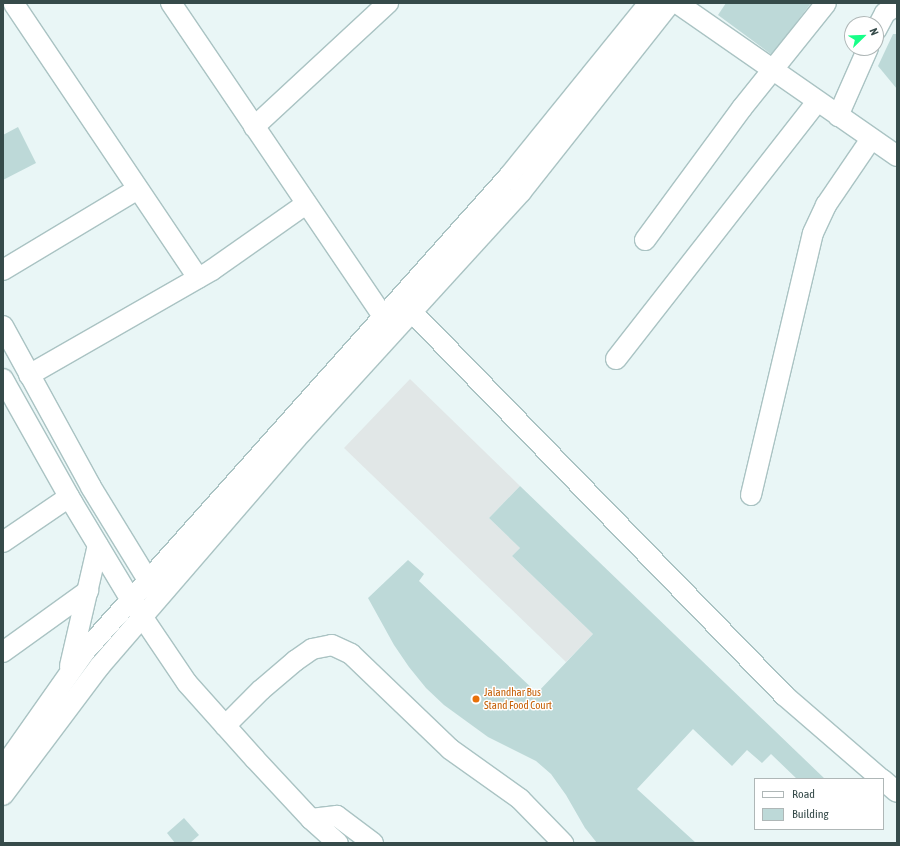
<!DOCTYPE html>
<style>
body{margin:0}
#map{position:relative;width:900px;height:846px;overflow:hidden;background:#e9f6f6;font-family:"Asap Condensed",sans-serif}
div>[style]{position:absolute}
.parking>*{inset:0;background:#e1e7e7}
.building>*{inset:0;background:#bdd9d8}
.roads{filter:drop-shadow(1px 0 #aac3c3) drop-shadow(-1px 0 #aac3c3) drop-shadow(0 1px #aac3c3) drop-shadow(0 -1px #aac3c3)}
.minor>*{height:20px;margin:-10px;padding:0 10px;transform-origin:10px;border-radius:10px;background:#fff}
.dots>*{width:11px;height:11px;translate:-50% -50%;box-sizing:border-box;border:2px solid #fff;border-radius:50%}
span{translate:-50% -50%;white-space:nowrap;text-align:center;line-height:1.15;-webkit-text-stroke:3px #fff;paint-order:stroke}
.food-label{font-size:11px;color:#c56008}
.left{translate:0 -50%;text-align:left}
.frame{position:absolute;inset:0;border:4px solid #364b4a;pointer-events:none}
.legend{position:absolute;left:754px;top:778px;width:130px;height:52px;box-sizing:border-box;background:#fff;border:1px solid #afb7b7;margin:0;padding:5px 7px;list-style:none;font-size:12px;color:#364b4a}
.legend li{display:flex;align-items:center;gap:8px;height:20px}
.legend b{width:20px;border:1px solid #afb7b7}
.north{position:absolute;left:844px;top:16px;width:40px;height:40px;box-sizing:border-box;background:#fff;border:1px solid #afb7b7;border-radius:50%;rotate:67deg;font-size:11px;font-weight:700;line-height:16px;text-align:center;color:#364b4a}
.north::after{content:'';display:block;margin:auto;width:14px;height:18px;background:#17ff88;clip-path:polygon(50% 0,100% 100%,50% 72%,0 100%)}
</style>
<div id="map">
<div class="parking">
<div style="clip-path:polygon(410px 379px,520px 486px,489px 518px,520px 548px,512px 556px,593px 634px,566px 662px,344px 448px)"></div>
</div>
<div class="building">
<div style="clip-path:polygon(726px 3px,811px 3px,772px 55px,718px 15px)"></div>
<div style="clip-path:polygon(893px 34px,897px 34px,897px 89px,878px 66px)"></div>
<div style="clip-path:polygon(18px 127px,36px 163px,3px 180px,3px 135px)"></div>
<div style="clip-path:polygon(520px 486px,825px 779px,797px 779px,771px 754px,762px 763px,747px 750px,732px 766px,693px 729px,637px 789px,696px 843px,597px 843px,585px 828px,566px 795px,551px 774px,536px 761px,488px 737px,444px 705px,426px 688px,409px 667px,394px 645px,368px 598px,408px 560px,424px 574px,419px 581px,537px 693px,593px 634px,512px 556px,520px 548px,489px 518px)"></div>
<div style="clip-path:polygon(184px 818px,199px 835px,190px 843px,175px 843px,167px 833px)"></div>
</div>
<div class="roads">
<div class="minor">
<div style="left:171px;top:3px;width:391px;rotate:55.9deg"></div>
<div style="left:677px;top:3px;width:268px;rotate:34.8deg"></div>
<div style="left:14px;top:4px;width:330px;rotate:56.1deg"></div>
<div style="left:876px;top:30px;width:19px;rotate:-62deg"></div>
<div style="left:885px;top:13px;width:14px;rotate:-34deg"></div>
<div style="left:838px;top:116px;width:74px;rotate:-66.2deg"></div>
<div style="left:254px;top:127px;width:183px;rotate:-42.8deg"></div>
<div style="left:645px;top:240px;width:164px;rotate:-53.7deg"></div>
<div style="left:742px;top:108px;width:134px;rotate:-51.3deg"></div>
<div style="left:3px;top:270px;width:157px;rotate:-31deg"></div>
<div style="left:412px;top:312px;width:535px;rotate:45.83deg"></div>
<div style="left:785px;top:696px;width:127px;rotate:40.8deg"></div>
<div style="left:3px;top:326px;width:183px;rotate:61.3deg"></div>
<div style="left:91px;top:487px;width:121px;rotate:58.5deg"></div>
<div style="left:616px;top:359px;width:326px;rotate:-52deg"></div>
<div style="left:29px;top:375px;width:211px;rotate:-29.8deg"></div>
<div style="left:212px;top:270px;width:115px;rotate:-35.1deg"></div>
<div style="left:3px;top:379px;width:141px;rotate:60.7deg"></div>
<div style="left:72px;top:502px;width:114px;rotate:59deg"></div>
<div style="left:131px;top:600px;width:100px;rotate:56deg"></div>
<div style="left:187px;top:683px;width:102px;rotate:48.2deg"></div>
<div style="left:255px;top:759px;width:82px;rotate:47deg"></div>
<div style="left:311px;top:819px;width:36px;rotate:42deg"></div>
<div style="left:751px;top:495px;width:269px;rotate:-76.7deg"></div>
<div style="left:813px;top:233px;width:31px;rotate:-65deg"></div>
<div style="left:826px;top:205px;width:80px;rotate:-55.7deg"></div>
<div style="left:3px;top:542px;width:80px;rotate:-34.3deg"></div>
<div style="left:3px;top:652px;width:105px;rotate:-35.7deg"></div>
<div style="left:70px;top:666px;width:124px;rotate:-77deg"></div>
<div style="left:225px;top:726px;width:51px;rotate:-45deg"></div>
<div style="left:261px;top:690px;width:45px;rotate:-40.5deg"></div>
<div style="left:295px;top:661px;width:21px;rotate:-35deg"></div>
<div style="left:312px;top:649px;width:20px;rotate:-11deg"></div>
<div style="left:332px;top:645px;width:21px;rotate:25deg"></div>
<div style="left:351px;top:654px;width:137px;rotate:43.8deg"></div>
<div style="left:450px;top:749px;width:86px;rotate:35.5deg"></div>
<div style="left:520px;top:799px;width:62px;rotate:45.7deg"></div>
<div style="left:3px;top:768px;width:144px;rotate:-54.9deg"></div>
<div style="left:86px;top:650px;width:635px;rotate:-48.25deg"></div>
<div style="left:509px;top:176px;width:223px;rotate:-51deg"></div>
<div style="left:883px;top:780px;width:18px;rotate:41deg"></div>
<div style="left:3px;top:795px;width:161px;rotate:-53.1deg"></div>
<div style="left:100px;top:666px;width:309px;rotate:-49.2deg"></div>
<div style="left:302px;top:432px;width:325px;rotate:-47.6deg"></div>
<div style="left:521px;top:192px;width:241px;rotate:-51.7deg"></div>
<div style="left:311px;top:819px;width:26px;rotate:-7deg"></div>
<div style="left:337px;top:816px;width:45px;rotate:36.9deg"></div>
</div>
</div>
<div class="dots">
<div style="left:476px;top:699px;background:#e8710a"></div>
</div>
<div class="food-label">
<span class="left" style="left:484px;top:699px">Jalandhar Bus<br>Stand Food Court</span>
</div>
<div class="frame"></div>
<ul class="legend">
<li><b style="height:5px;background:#fff"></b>Road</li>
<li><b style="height:11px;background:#bdd9d8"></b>Building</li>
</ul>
<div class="north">N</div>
</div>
